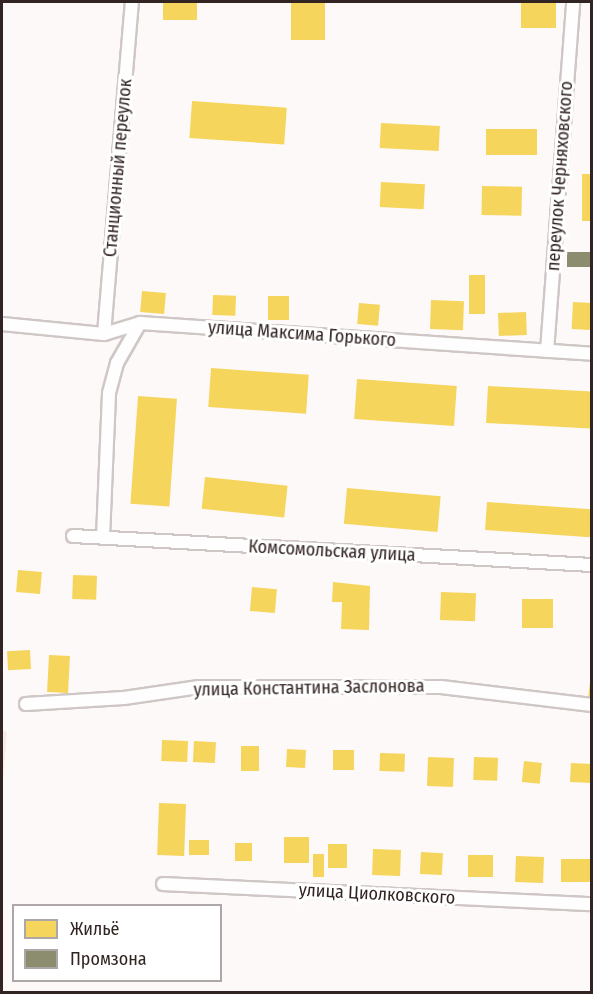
<!DOCTYPE html>
<meta charset="utf-8">
<style>
body{margin:0}
#map{position:relative;width:593px;height:994px;overflow:hidden;background:#fdf9f9;font-family:"Fira Sans Condensed",sans-serif}
div>[style]{position:absolute}
.green>*{inset:0;background:#faeae7}
.homes>*{inset:0;background:#f6d55c;transform-origin:0 0}
.industry>*{inset:0;background:#8c8c6e;transform-origin:0 0}
.roads{filter:drop-shadow(2px 0 #cfc7c6) drop-shadow(-2px 0 #cfc7c6) drop-shadow(0 2px #cfc7c6) drop-shadow(0 -2px #cfc7c6)}
.minor>*{height:12px;margin:-6px;padding:0 6px;transform-origin:6px;border-radius:6px;background:#fffefe}
span{translate:-50% -50%;white-space:nowrap;text-align:center;line-height:1.15;-webkit-text-stroke:6px #fff;paint-order:stroke}
.street-label{font-size:18px;color:#312422}
.frame{position:absolute;inset:0;border:3px solid #312422;pointer-events:none}
.legend{position:absolute;left:12px;top:904px;width:210px;height:78px;box-sizing:border-box;background:#fff;border:2px solid #ada7a7;margin:0;padding:8px 10px;list-style:none;font-size:18px;color:#312422}
.legend li{display:flex;align-items:center;gap:12px;height:30px}
.legend b{width:30px;border:2px solid #ada7a7}
</style>
<div id="map">
<div class="green">
<div style="clip-path:polygon(2px 729px,7px 733px,2px 790px)"></div>
</div>
<div class="homes">
<div style="left:163px;top:2px;width:34px;height:18px"></div>
<div style="left:291px;top:2px;width:34px;height:38px"></div>
<div style="left:521px;top:2px;width:35px;height:26px"></div>
<div style="left:192px;top:101px;width:95px;height:37px;rotate:4deg"></div>
<div style="left:381px;top:123px;width:59px;height:25px;rotate:3deg"></div>
<div style="left:486px;top:129px;width:51px;height:26px"></div>
<div style="left:582px;top:174px;width:10px;height:47px"></div>
<div style="left:381px;top:182px;width:44px;height:25px;rotate:3deg"></div>
<div style="left:482px;top:186px;width:40px;height:29px;rotate:1deg"></div>
<div style="left:469px;top:275px;width:16px;height:39px"></div>
<div style="left:142px;top:291px;width:24px;height:21px;rotate:5deg"></div>
<div style="left:213px;top:295px;width:23px;height:20px;rotate:2deg"></div>
<div style="left:268px;top:296px;width:21px;height:24px"></div>
<div style="left:431px;top:300px;width:33px;height:29px;rotate:2deg"></div>
<div style="left:573px;top:302px;width:19px;height:27px;rotate:3deg"></div>
<div style="left:359px;top:303px;width:21px;height:21px;rotate:5deg"></div>
<div style="left:526px;top:312px;width:23px;height:28px;rotate:88deg"></div>
<div style="left:211px;top:368px;width:98px;height:39px;rotate:4deg"></div>
<div style="left:357px;top:379px;width:100px;height:40px;rotate:4deg"></div>
<div style="left:488px;top:386px;width:104px;height:37px;rotate:3deg"></div>
<div style="left:138px;top:396px;width:39px;height:108px;rotate:4deg"></div>
<div style="left:205px;top:477px;width:83px;height:32px;rotate:6deg"></div>
<div style="left:347px;top:488px;width:94px;height:36px;rotate:5deg"></div>
<div style="left:487px;top:502px;width:105px;height:28px;rotate:4deg"></div>
<div style="left:18px;top:570px;width:24px;height:22px;rotate:5deg"></div>
<div style="left:73px;top:575px;width:24px;height:24px;rotate:2deg"></div>
<div style="clip-path:polygon(333px 582px,370px 586px,369px 630px,341px 629px,342px 602px,332px 602px)"></div>
<div style="left:252px;top:587px;width:25px;height:24px;rotate:5deg"></div>
<div style="left:441px;top:592px;width:35px;height:28px;rotate:2deg"></div>
<div style="left:522px;top:599px;width:31px;height:29px"></div>
<div style="left:30px;top:650px;width:19px;height:23px;rotate:87deg"></div>
<div style="left:49px;top:655px;width:21px;height:37px;rotate:3deg"></div>
<div style="clip-path:polygon(590px 682px,592px 682px,592px 698px,588px 698px)"></div>
<div style="left:162px;top:740px;width:26px;height:21px;rotate:2deg"></div>
<div style="left:194px;top:741px;width:22px;height:21px;rotate:3deg"></div>
<div style="left:241px;top:746px;width:18px;height:25px"></div>
<div style="left:287px;top:749px;width:19px;height:18px;rotate:3deg"></div>
<div style="left:333px;top:750px;width:21px;height:20px"></div>
<div style="left:380px;top:753px;width:25px;height:18px;rotate:2deg"></div>
<div style="left:428px;top:757px;width:26px;height:29px;rotate:2deg"></div>
<div style="left:474px;top:757px;width:24px;height:23px;rotate:2deg"></div>
<div style="left:524px;top:761px;width:18px;height:21px;rotate:6deg"></div>
<div style="left:571px;top:763px;width:21px;height:19px;rotate:3deg"></div>
<div style="left:159px;top:803px;width:27px;height:52px;rotate:2deg"></div>
<div style="left:284px;top:837px;width:25px;height:26px"></div>
<div style="left:189px;top:840px;width:20px;height:15px"></div>
<div style="left:235px;top:843px;width:17px;height:18px"></div>
<div style="left:328px;top:844px;width:19px;height:24px"></div>
<div style="left:373px;top:849px;width:28px;height:26px;rotate:2deg"></div>
<div style="left:421px;top:852px;width:22px;height:22px;rotate:3deg"></div>
<div style="left:313px;top:854px;width:11px;height:23px"></div>
<div style="left:468px;top:855px;width:25px;height:22px"></div>
<div style="left:516px;top:856px;width:28px;height:26px;rotate:2deg"></div>
<div style="left:561px;top:859px;width:31px;height:23px"></div>
</div>
<div class="industry">
<div style="left:567px;top:252px;width:23px;height:15px"></div>
</div>
<div class="roads">
<div class="minor">
<div style="left:2px;top:324px;width:102px;rotate:5.6deg"></div>
<div style="left:104px;top:334px;width:38px;rotate:-17deg"></div>
<div style="left:140px;top:323px;width:453px;rotate:3.9deg"></div>
<div style="left:104px;top:334px;width:333px;rotate:-85.2deg"></div>
<div style="left:547px;top:351px;width:350px;rotate:-85.7deg"></div>
<div style="left:73px;top:536px;width:520px;rotate:3.2deg"></div>
<div style="left:103px;top:537px;width:144px;rotate:-87.6deg"></div>
<div style="left:109px;top:393px;width:31px;rotate:-75deg"></div>
<div style="left:117px;top:363px;width:46px;rotate:-60.1deg"></div>
<div style="left:26px;top:704px;width:98px;rotate:-3.5deg"></div>
<div style="left:124px;top:698px;width:76px;rotate:-8.3deg"></div>
<div style="left:199px;top:687px;width:242px"></div>
<div style="left:441px;top:687px;width:152px;rotate:6.8deg"></div>
<div style="left:163px;top:884px;width:429px;rotate:2.7deg"></div>
</div>
</div>
<div class="street-label">
<span style="left:118px;top:168px;rotate:-85deg">Станционный переулок</span>
<span style="left:560px;top:176px;rotate:-86deg">переулок Черняховского</span>
<span style="left:302px;top:334px;rotate:4deg">улица Максима Горького</span>
<span style="left:332px;top:551px;rotate:3deg">Комсомольская улица</span>
<span style="left:309px;top:688px;rotate:-1deg">улица Константина Заслонова</span>
<span style="left:377px;top:894px;rotate:3deg">улица Циолковского</span>
</div>
<div class="frame"></div>
<ul class="legend">
<li><b style="height:16px;background:#f6d55c"></b>Жильё</li>
<li><b style="height:16px;background:#8c8c6e"></b>Промзона</li>
</ul>
</div>
